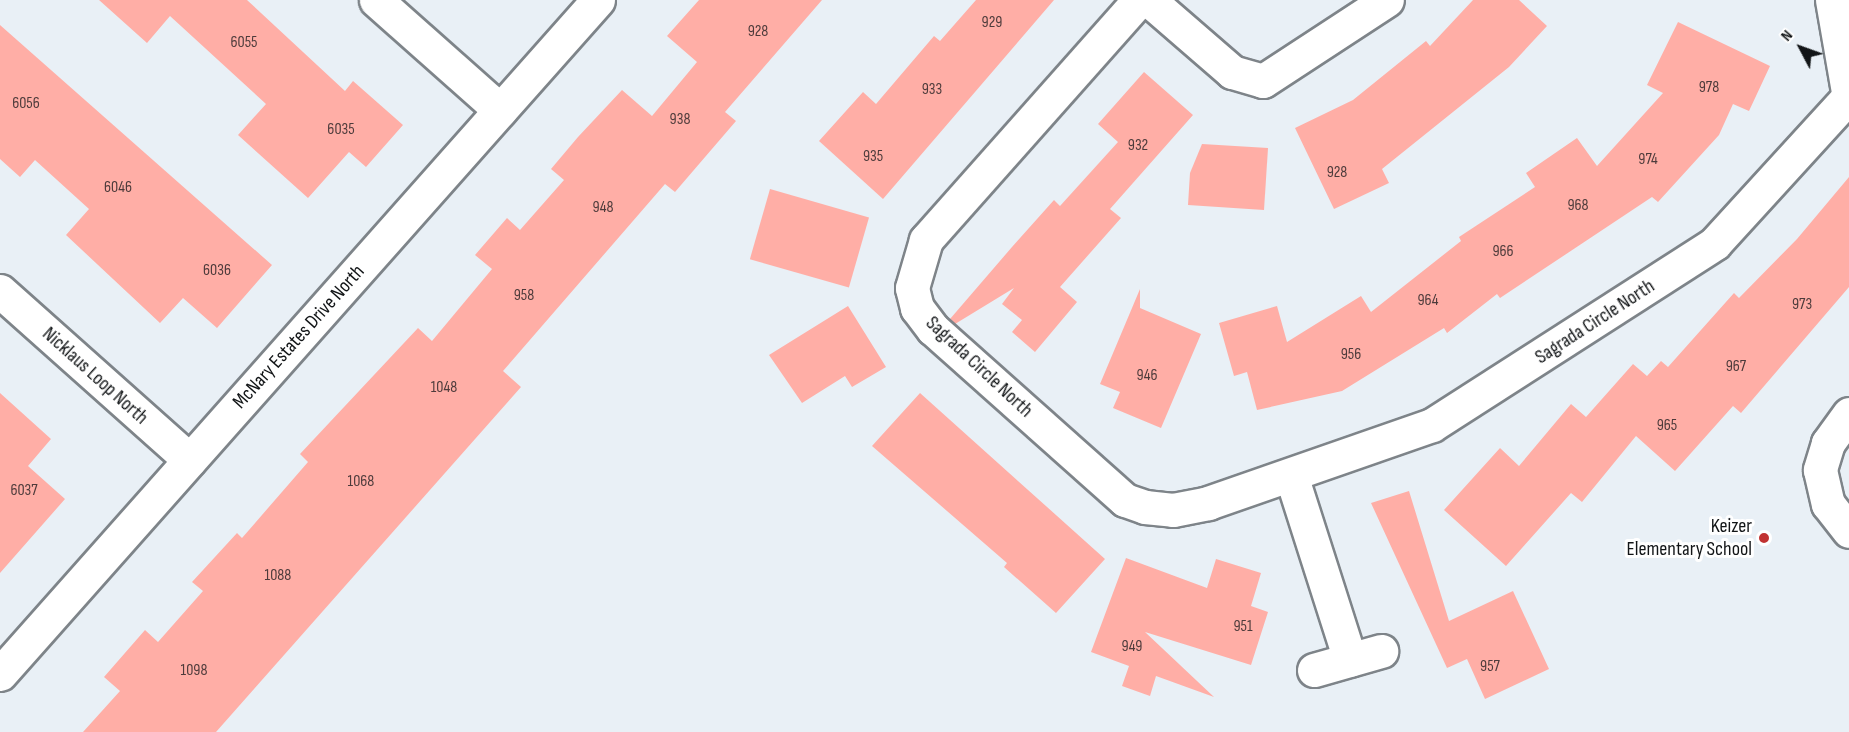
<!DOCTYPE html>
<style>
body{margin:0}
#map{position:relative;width:1849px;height:732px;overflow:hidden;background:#e9f0f6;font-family:"Sofia Sans Condensed",sans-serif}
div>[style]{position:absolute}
.building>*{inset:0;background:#ffaea6;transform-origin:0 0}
.roads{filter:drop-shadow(2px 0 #7e8489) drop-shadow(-2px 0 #7e8489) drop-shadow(0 2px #7e8489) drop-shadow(0 -2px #7e8489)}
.minor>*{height:33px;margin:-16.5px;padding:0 16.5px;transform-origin:16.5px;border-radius:16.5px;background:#fff}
.dots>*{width:16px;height:16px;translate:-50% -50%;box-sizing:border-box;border:3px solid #fff;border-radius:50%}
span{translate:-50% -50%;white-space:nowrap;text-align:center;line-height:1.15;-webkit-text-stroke:6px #fff;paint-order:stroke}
.number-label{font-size:16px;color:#4d3b3b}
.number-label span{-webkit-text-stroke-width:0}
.street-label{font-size:20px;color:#121517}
.poi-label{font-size:20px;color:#121517}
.right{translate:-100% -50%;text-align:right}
.north{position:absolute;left:1771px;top:18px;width:60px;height:60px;-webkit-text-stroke:4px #fff;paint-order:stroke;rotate:311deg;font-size:16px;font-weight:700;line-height:24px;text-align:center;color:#121517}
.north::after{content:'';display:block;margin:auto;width:21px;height:27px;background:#121517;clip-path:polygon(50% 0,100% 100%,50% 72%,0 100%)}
</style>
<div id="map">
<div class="building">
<div style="clip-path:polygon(99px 0,247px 0,345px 91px,353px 81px,403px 125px,366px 167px,349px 152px,308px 198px,238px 135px,266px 104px,170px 16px,147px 43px)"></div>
<div style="clip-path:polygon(699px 0,822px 0,725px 112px,736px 121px,675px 192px,665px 184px,503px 371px,521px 387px,216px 732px,83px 732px,120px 691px,104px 677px,145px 630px,158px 642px,203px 591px,192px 582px,237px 533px,242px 538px,308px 462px,300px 454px,418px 328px,432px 341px,492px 269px,475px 255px,507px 218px,520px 230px,564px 180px,551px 169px,578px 137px,622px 90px,652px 116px,697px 62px,667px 36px)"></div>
<div style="clip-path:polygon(976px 0,1054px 0,883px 199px,819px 141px,863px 92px,876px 104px,934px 36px,940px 41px)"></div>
<div style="clip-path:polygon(1473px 0,1519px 0,1547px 26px,1509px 67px,1382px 169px,1389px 183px,1334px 209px,1295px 128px,1353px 100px,1426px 41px,1430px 46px)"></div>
<div style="clip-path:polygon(1678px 22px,1770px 66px,1749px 111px,1733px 104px,1719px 135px,1658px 202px,1652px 197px,1500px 298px,1497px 294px,1447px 333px,1444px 328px,1342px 391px,1257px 410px,1247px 372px,1234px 376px,1219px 323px,1277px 306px,1287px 342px,1361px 296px,1371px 312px,1461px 241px,1459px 237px,1535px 187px,1526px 173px,1577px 138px,1597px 166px,1663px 93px,1647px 85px)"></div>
<div style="clip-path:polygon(0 25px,272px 265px,217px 328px,183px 298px,160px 323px,66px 235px,89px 209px,35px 160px,20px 177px,0 159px)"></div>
<div style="clip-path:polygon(1144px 72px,1193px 115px,1110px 209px,1121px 218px,1060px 287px,1077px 302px,1035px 352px,1012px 332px,1022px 320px,1002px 304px,1014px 288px,955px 324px,950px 319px,1012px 247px,1054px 200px,1060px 206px,1118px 142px,1098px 124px)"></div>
<div style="clip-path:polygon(1202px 144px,1268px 148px,1264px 210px,1188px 205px,1190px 173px)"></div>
<div style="clip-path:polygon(1849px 177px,1849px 287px,1741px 413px,1733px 406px,1675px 471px,1636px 436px,1582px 502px,1571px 493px,1506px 566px,1444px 510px,1500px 448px,1519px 466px,1571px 404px,1586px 417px,1633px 364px,1647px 376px,1661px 361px,1668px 367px,1734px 293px,1739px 298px,1797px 239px)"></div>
<div style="left:770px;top:189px;width:103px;height:73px;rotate:16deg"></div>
<div style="clip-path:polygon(1140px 289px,1140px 308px,1201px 334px,1161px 428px,1113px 408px,1120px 392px,1100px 384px)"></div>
<div style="clip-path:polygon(848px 306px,886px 367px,852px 387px,845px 376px,802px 403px,769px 355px)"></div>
<div style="clip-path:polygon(0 393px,51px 439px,28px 466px,65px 499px,0 573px)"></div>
<div style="clip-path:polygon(920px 393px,1105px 559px,1056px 613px,1004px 567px,1007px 563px,872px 446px)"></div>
<div style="clip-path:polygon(1409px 491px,1449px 621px,1513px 591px,1549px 669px,1485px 699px,1467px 659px,1447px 668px,1371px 503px)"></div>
<div style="clip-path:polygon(1126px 558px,1207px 588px,1216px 559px,1261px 573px,1251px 606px,1268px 612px,1251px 665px,1145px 632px,1214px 697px,1156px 676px,1150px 696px,1122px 686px,1129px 666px,1091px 652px)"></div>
</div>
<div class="roads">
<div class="minor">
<div style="left:376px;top:0;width:166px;rotate:41.6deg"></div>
<div style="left:1139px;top:0;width:321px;rotate:131.6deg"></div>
<div style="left:926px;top:240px;width:50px;rotate:106.3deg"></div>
<div style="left:912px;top:288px;width:21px;rotate:76deg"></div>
<div style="left:917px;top:308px;width:26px;rotate:53deg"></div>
<div style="left:933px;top:329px;width:257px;rotate:41.7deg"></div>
<div style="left:1125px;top:500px;width:21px;rotate:19deg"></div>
<div style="left:1145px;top:507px;width:28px;rotate:6deg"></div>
<div style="left:1173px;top:510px;width:36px;rotate:-11deg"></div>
<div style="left:1208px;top:503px;width:237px;rotate:-19.2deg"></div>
<div style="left:1432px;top:425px;width:336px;rotate:-32.7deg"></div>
<div style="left:1715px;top:243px;width:199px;rotate:-47.6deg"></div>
<div style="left:1149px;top:0;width:110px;rotate:40.9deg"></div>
<div style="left:1232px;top:72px;width:32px;rotate:16deg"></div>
<div style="left:1263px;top:81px;width:148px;rotate:-33.2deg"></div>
<div style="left:1832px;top:0;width:98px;rotate:80.1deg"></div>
<div style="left:0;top:291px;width:254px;rotate:41.7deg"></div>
<div style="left:1849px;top:414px;width:36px;rotate:126deg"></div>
<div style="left:1828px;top:443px;width:28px;rotate:107deg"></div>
<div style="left:1820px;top:470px;width:35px;rotate:77deg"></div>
<div style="left:1828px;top:504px;width:34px;rotate:52deg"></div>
<div style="left:1291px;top:475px;width:194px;rotate:72.3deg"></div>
<div style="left:1314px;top:670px;width:70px;rotate:-15.8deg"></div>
<div style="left:0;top:674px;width:901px;rotate:-48.42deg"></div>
</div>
</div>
<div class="dots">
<div style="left:1764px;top:538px;background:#c13232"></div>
</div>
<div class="number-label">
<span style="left:992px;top:23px">929</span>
<span style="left:758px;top:32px">928</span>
<span style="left:244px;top:43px">6055</span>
<span style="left:1709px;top:88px">978</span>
<span style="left:932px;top:90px">933</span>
<span style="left:26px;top:104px">6056</span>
<span style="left:680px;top:120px">938</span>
<span style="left:341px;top:130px">6035</span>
<span style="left:1138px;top:146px">932</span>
<span style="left:873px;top:157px">935</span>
<span style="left:1648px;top:160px">974</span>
<span style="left:1337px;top:173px">928</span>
<span style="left:118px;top:188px">6046</span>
<span style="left:1578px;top:206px">968</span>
<span style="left:603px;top:208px">948</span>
<span style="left:1503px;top:252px">966</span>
<span style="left:217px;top:271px">6036</span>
<span style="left:524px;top:296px">958</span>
<span style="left:1428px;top:301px">964</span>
<span style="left:1802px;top:305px">973</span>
<span style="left:1351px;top:355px">956</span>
<span style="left:1736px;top:367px">967</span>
<span style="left:1147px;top:376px">946</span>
<span style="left:444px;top:388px">1048</span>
<span style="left:1667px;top:426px">965</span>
<span style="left:361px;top:482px">1068</span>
<span style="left:24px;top:491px">6037</span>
<span style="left:278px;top:576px">1088</span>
<span style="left:1243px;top:627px">951</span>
<span style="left:1132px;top:647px">949</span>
<span style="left:1490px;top:667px">957</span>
<span style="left:194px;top:671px">1098</span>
</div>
<div class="street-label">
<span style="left:1595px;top:322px;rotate:-33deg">Sagrada Circle North</span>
<span style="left:299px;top:337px;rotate:-48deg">McNary Estates Drive North</span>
<span style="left:979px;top:367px;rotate:43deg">Sagrada Circle North</span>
<span style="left:95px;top:376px;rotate:42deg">Nicklaus Loop North</span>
</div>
<div class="poi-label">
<span class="right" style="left:1752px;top:538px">Keizer<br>Elementary School</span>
</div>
<div class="north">N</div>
</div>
